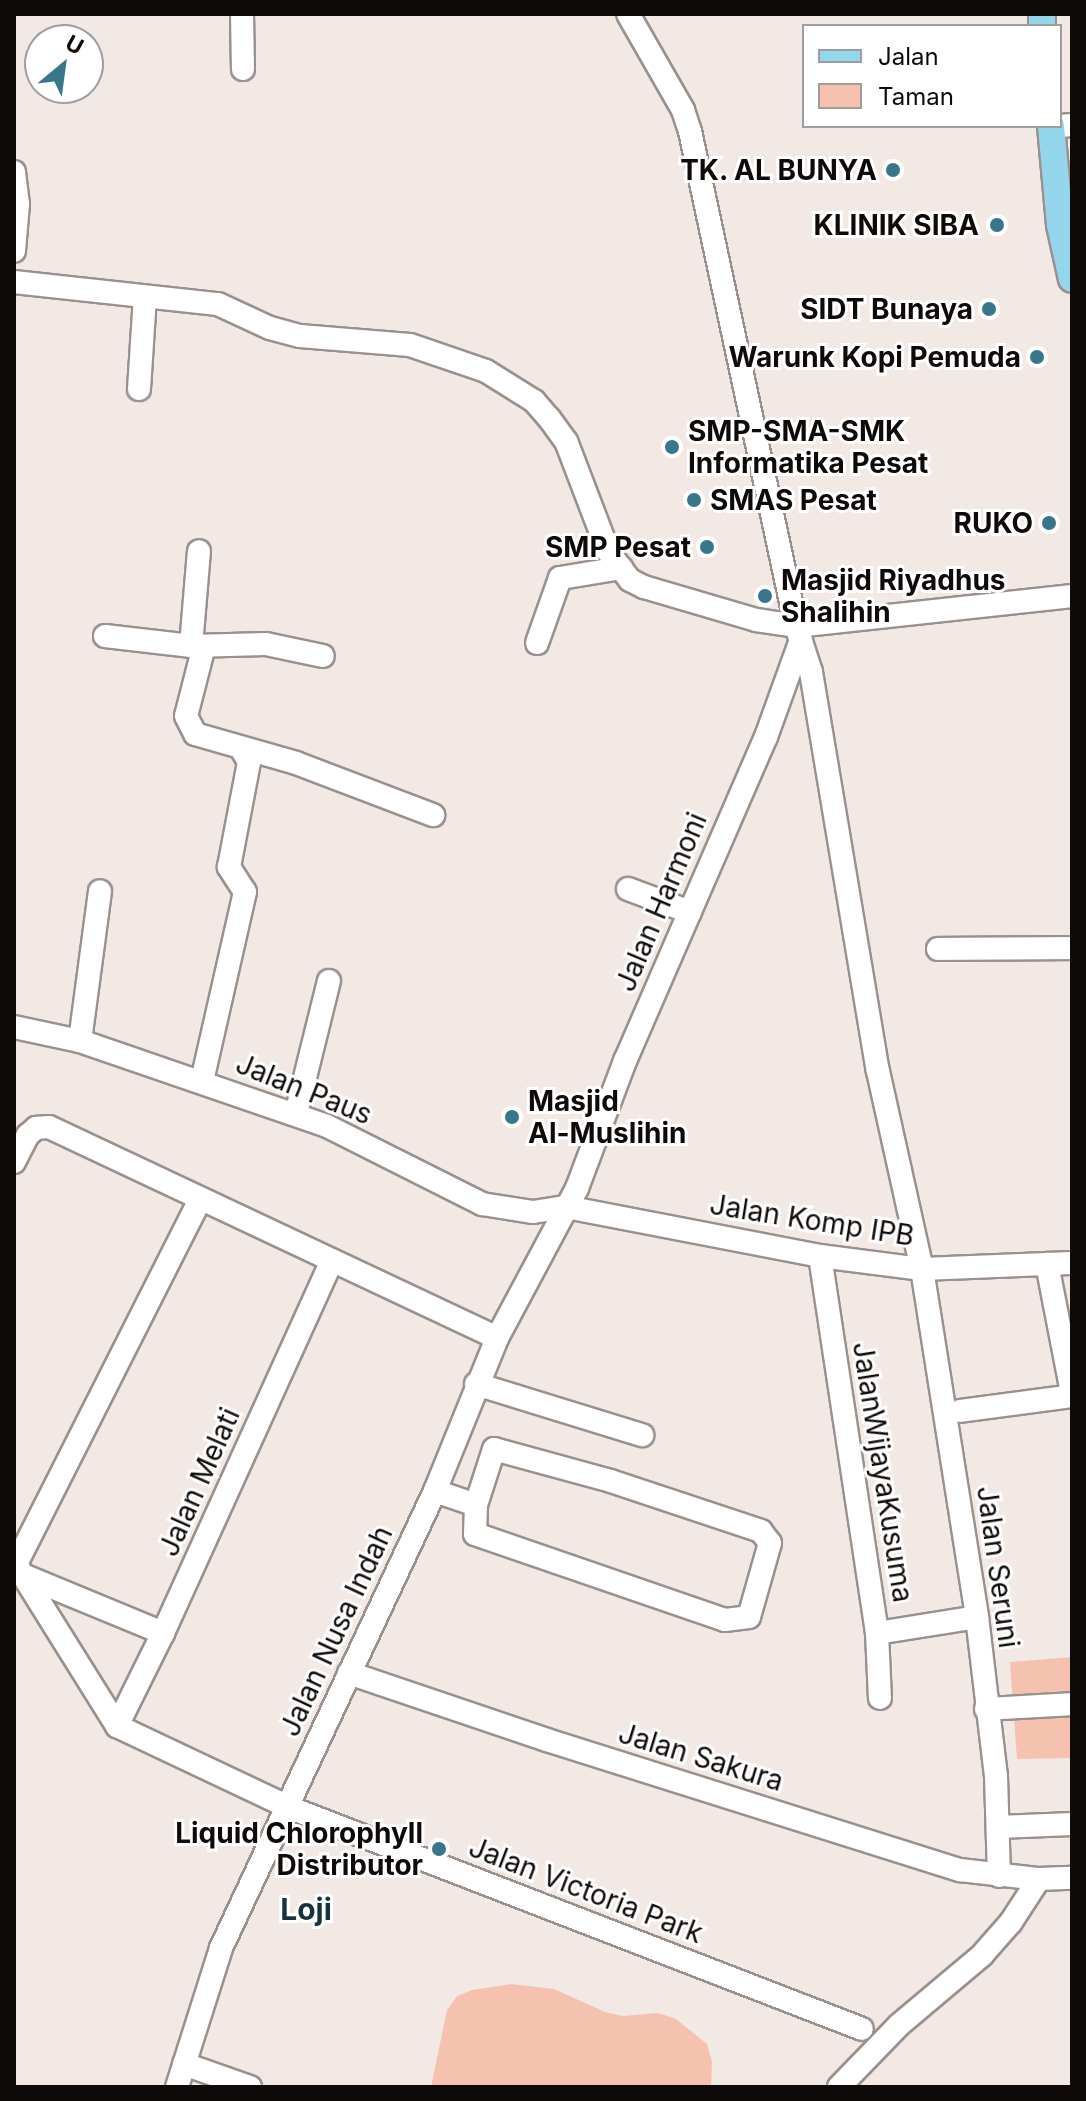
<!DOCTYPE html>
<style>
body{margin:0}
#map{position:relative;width:1086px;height:2101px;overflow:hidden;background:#f2e8e4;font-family:Inter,sans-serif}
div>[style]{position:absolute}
.green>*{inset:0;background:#f5c2b0}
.roads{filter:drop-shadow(2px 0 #9a908d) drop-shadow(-2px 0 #9a908d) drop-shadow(0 2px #9a908d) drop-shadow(0 -2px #9a908d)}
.minor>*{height:22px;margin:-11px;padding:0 11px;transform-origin:11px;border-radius:11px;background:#fff}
.major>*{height:26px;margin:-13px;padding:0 13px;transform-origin:13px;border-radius:13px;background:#94d6ec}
.dots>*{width:22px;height:22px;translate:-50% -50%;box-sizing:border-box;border:4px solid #fff;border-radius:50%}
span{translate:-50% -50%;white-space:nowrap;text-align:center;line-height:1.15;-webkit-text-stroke:6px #fff;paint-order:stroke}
.poi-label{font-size:28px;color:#0e0a09;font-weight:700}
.right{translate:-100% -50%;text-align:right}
.left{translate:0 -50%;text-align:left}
.street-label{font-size:28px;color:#0e0a09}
.neighbourhood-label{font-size:30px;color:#16343e;font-weight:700}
.frame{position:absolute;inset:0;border:16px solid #0e0a09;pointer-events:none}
.legend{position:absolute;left:802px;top:24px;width:260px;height:104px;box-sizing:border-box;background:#fff;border:2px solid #9f9d9d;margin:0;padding:10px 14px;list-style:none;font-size:24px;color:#0e0a09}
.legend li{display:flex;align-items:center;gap:16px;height:40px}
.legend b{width:40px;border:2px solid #9f9d9d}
.north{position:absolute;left:24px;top:24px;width:80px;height:80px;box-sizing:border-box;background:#fff;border:2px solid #9f9d9d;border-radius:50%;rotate:29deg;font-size:22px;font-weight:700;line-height:32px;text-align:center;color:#0e0a09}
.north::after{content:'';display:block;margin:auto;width:28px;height:36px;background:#39768c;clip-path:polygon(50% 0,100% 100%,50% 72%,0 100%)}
</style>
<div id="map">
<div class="green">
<div style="clip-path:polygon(1072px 1657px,1072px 1758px,1017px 1759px,1010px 1662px)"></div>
<div style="clip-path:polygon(511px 1984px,554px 1989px,605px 2012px,623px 2016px,658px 2013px,676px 2019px,707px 2044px,712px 2062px,711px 2087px,431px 2087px,447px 2010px,457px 1996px,472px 1990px)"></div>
</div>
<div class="roads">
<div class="minor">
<div style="left:242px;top:14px;width:55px;rotate:89deg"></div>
<div style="left:628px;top:14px;width:111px;rotate:60.2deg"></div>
<div style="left:683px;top:110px;width:22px;rotate:72deg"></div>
<div style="left:690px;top:131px;width:506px;rotate:77.91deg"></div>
<div style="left:796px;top:626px;width:48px;rotate:71.9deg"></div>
<div style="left:811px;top:672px;width:405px;rotate:80.5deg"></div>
<div style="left:878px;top:1071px;width:203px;rotate:77.5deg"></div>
<div style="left:922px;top:1269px;width:352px;rotate:81deg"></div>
<div style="left:977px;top:1617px;width:160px;rotate:83.2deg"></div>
<div style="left:996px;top:1776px;width:100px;rotate:88.3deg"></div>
<div style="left:1060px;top:126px;width:12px;rotate:-5deg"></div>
<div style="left:14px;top:172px;width:32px;rotate:83deg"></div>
<div style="left:18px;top:204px;width:47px;rotate:94.9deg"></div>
<div style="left:14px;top:282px;width:205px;rotate:6.2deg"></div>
<div style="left:218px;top:304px;width:57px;rotate:24.8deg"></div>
<div style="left:270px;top:328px;width:31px;rotate:15deg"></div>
<div style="left:300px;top:336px;width:110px;rotate:4.7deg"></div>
<div style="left:410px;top:345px;width:80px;rotate:18.9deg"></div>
<div style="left:486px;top:371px;width:57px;rotate:32deg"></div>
<div style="left:534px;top:401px;width:23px;rotate:49deg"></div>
<div style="left:549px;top:418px;width:29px;rotate:54deg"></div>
<div style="left:566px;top:441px;width:118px;rotate:69.1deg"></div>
<div style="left:608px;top:551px;width:36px;rotate:53deg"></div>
<div style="left:630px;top:580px;width:16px;rotate:27deg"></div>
<div style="left:644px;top:587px;width:117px;rotate:16.4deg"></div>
<div style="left:756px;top:620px;width:40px;rotate:8.5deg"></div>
<div style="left:796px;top:626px;width:278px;rotate:-6.2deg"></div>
<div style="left:139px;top:389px;width:92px;rotate:-86.3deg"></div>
<div style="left:105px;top:636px;width:87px;rotate:6.6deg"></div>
<div style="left:191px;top:646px;width:75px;rotate:-1.5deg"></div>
<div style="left:266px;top:644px;width:58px;rotate:11.9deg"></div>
<div style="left:537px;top:643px;width:69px;rotate:-70.5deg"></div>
<div style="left:560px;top:578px;width:62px;rotate:-9.3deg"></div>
<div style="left:191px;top:646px;width:95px;rotate:-85.2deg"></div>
<div style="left:204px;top:646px;width:72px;rotate:104.4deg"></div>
<div style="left:186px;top:716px;width:20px;rotate:63deg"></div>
<div style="left:195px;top:734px;width:105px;rotate:16deg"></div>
<div style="left:296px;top:763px;width:147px;rotate:20.8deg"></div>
<div style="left:628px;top:889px;width:66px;rotate:20.4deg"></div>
<div style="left:938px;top:949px;width:134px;rotate:-0.4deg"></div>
<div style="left:14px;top:1027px;width:67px;rotate:12deg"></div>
<div style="left:80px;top:1041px;width:261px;rotate:19deg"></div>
<div style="left:327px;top:1126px;width:174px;rotate:26.7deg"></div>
<div style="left:482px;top:1204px;width:52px;rotate:8.9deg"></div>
<div style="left:533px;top:1212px;width:33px;rotate:-9deg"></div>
<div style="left:566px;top:1207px;width:259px;rotate:10.9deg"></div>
<div style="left:820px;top:1256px;width:103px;rotate:7.3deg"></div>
<div style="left:922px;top:1269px;width:150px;rotate:-2.3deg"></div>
<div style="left:80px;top:1041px;width:151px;rotate:-82.4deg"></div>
<div style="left:202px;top:1081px;width:194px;rotate:-77.2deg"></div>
<div style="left:245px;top:892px;width:30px;rotate:-123deg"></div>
<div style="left:229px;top:867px;width:107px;rotate:-79.2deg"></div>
<div style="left:249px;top:762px;width:14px;rotate:-120deg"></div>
<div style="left:296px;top:1114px;width:137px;rotate:-76.1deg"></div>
<div style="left:14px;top:1162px;width:30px;rotate:-63deg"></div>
<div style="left:28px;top:1135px;width:11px;rotate:-41deg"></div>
<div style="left:36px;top:1128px;width:13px;rotate:-4deg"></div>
<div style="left:49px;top:1127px;width:495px;rotate:25.2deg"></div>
<div style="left:820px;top:1256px;width:381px;rotate:81.4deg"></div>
<div style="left:877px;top:1633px;width:65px;rotate:87.4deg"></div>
<div style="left:1047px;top:1264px;width:131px;rotate:79deg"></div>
<div style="left:476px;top:1384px;width:174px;rotate:17.1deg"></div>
<div style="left:960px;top:1411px;width:113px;rotate:-7.6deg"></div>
<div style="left:435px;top:1491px;width:43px;rotate:18.9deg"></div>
<div style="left:476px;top:1505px;width:29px;rotate:92deg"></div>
<div style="left:475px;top:1534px;width:264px;rotate:19deg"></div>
<div style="left:725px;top:1620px;width:24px;rotate:-7deg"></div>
<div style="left:749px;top:1617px;width:77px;rotate:-74.2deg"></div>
<div style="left:770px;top:1543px;width:15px;rotate:-127deg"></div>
<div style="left:761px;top:1531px;width:158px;rotate:-161.6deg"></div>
<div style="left:611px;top:1481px;width:121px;rotate:-164.7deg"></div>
<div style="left:494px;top:1449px;width:59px;rotate:107.8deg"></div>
<div style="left:14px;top:1561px;width:195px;rotate:58deg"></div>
<div style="left:16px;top:1564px;width:408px;rotate:-63.2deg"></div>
<div style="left:20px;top:1574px;width:155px;rotate:22.4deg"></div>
<div style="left:877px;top:1633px;width:101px;rotate:-9.1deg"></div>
<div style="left:349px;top:1673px;width:209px;rotate:18.7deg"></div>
<div style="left:547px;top:1740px;width:433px;rotate:17.5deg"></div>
<div style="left:960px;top:1870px;width:80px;rotate:6.5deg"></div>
<div style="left:1039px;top:1879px;width:33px;rotate:-2deg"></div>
<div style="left:986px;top:1709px;width:86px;rotate:-3.3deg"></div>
<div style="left:117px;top:1726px;width:189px;rotate:25.3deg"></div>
<div style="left:288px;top:1807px;width:615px;rotate:21.14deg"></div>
<div style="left:117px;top:1726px;width:104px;rotate:-63.7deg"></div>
<div style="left:163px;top:1633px;width:409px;rotate:-65.6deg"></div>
<div style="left:998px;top:1827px;width:74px;rotate:-2.3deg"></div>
<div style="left:184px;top:2064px;width:70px;rotate:19.2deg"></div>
<div style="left:177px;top:2087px;width:146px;rotate:-72.4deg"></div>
<div style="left:221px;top:1948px;width:505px;rotate:-64.91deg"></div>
<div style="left:435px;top:1491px;width:165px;rotate:-67.9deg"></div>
<div style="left:497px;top:1338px;width:170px;rotate:-61.9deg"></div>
<div style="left:577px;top:1188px;width:136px;rotate:-69.3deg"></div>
<div style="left:625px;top:1061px;width:353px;rotate:-66.5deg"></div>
<div style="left:766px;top:737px;width:103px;rotate:-70.2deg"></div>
<div style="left:839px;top:2087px;width:86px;rotate:-45.9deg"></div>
<div style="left:899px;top:2025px;width:109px;rotate:-40.1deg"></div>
<div style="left:982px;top:1955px;width:44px;rotate:-48.7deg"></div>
<div style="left:1011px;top:1922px;width:51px;rotate:-56.9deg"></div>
</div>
<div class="major">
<div style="left:1042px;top:14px;width:12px;rotate:90deg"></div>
<div style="left:1051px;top:126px;width:99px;rotate:84.8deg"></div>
<div style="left:1060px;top:225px;width:55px;rotate:77.5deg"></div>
</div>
</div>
<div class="dots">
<div style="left:893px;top:170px;background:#39768c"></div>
<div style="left:997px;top:225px;background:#39768c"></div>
<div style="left:989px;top:309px;background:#39768c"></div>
<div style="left:1037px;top:357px;background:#39768c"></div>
<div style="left:672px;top:447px;background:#39768c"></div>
<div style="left:694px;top:500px;background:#39768c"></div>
<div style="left:1049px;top:523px;background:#39768c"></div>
<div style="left:707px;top:547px;background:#39768c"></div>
<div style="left:765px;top:596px;background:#39768c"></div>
<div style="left:512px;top:1117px;background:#39768c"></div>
<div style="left:439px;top:1849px;background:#39768c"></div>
</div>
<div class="poi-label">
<span class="right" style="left:877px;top:170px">TK. AL BUNYA</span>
<span class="right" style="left:979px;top:225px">KLINIK SIBA</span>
<span class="right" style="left:973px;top:309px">SIDT Bunaya</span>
<span class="right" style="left:1021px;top:357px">Warunk Kopi Pemuda</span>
<span class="left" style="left:688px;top:447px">SMP-SMA-SMK<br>Informatika Pesat</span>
<span class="left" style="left:710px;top:500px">SMAS Pesat</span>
<span class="right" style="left:1033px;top:523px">RUKO</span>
<span class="right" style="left:691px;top:547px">SMP Pesat</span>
<span class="left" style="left:781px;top:596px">Masjid Riyadhus<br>Shalihin</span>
<span class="left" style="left:528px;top:1117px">Masjid<br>Al-Muslihin</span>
<span class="right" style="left:423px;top:1849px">Liquid Chlorophyll<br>Distributor</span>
</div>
<div class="street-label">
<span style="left:661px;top:902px;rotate:-67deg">Jalan Harmoni</span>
<span style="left:304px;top:1089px;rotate:22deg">Jalan Paus</span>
<span style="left:812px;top:1220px;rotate:9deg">Jalan Komp IPB</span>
<span style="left:883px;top:1472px;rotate:81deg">JalanWijayaKusuma</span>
<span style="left:199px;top:1482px;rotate:-66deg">Jalan Melati</span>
<span style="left:998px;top:1567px;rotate:82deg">Jalan Seruni</span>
<span style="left:336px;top:1631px;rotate:-65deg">Jalan Nusa Indah</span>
<span style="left:701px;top:1757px;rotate:17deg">Jalan Sakura</span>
<span style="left:586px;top:1890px;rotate:21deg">Jalan Victoria Park</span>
</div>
<div class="neighbourhood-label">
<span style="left:306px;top:1909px">Loji</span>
</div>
<div class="frame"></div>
<ul class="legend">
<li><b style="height:10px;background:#94d6ec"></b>Jalan</li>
<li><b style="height:22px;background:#f5c2b0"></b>Taman</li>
</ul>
<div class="north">U</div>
</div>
